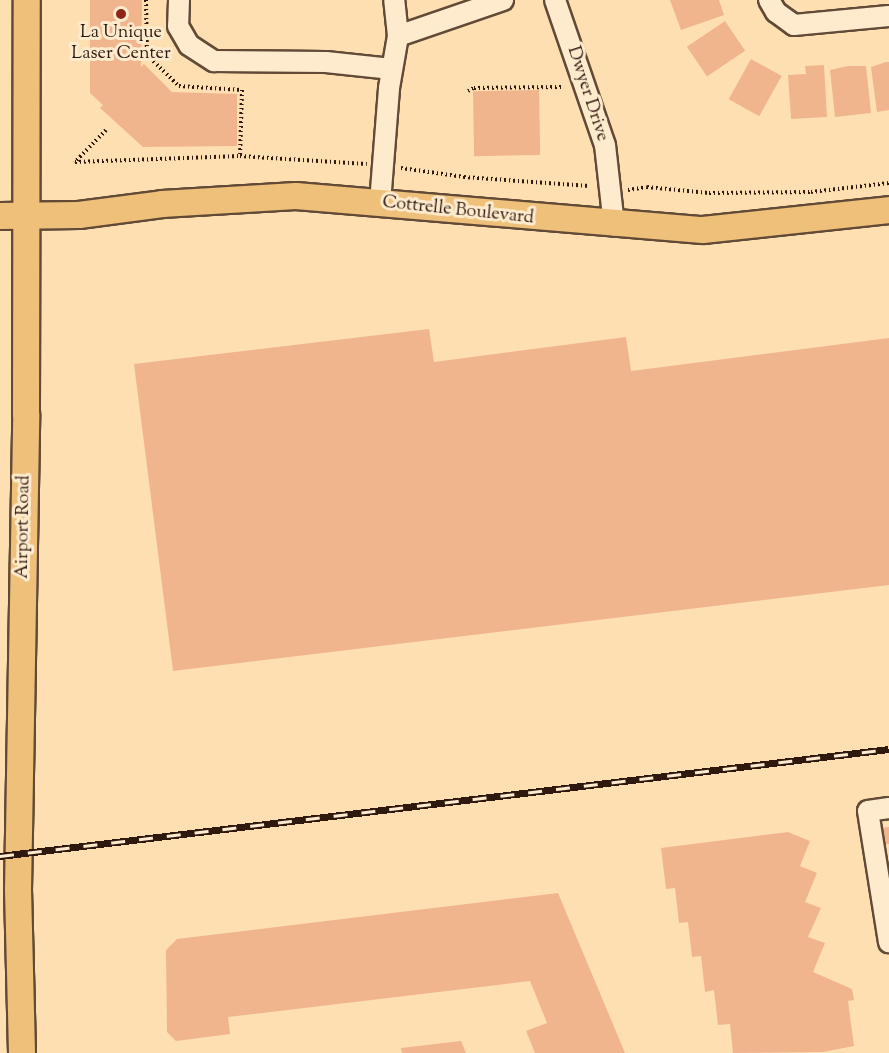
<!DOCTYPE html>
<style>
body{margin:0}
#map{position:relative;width:889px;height:1053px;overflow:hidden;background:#fddfb2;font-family:"Sorts Mill Goudy",serif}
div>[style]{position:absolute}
.building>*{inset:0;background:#f1b58e;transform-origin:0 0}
.path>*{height:4px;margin-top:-2px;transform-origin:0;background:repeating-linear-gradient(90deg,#2f180e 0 1.5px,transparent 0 4.5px)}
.roads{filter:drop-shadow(2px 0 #624a37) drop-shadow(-2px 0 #624a37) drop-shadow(0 2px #624a37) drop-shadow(0 -2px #624a37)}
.minor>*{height:20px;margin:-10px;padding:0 10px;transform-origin:10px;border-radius:10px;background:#feeacd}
.major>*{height:26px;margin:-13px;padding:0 13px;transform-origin:13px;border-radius:13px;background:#eec079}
.rail>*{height:7px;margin-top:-3.5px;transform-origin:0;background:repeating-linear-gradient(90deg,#feeacd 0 14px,#2f180e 0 28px);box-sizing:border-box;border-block:2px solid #2f180e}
.dots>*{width:16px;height:16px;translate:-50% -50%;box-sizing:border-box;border:3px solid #feeacd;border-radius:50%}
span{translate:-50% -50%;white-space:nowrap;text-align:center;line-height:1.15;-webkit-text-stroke:6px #feeacd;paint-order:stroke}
.poi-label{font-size:18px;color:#2f180e}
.street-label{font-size:18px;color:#2f180e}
</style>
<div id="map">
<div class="building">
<div style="clip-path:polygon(90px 0,142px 0,141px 67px,144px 64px,172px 92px,237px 94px,237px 146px,143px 147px,100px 108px,103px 105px,90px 93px)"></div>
<div style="clip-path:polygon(670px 0,719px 0,724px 15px,681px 30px)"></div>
<div style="left:725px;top:21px;width:36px;height:46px;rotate:56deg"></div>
<div style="left:751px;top:59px;width:35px;height:46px;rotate:29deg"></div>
<div style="clip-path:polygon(886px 62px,889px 62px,889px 110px,877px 112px,871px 67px)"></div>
<div style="clip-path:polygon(824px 65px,827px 117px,791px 119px,788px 75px,806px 74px,805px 66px)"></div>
<div style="clip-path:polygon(848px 66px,866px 66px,871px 113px,835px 117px,830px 70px)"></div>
<div style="left:539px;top:90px;width:65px;height:66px;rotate:89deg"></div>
<div style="clip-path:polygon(429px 329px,434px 362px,626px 337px,631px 371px,889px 338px,889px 585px,173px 671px,134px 364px)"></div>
<div style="clip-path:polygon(889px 827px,889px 844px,880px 845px,878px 828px)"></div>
<div style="clip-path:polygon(788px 832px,810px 841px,800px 866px,817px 873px,805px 902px,821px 908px,808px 937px,825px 943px,813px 972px,852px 989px,854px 1000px,848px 1001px,854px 1046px,823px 1052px,733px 1053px,730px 1024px,718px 1025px,714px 990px,705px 992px,701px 956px,692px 957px,688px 922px,679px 923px,675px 888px,666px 889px,661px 848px)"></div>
<div style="clip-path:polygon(558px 893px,625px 1053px,535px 1053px,526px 1031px,547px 1023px,530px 981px,228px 1017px,230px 1034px,176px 1041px,167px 1032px,166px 950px,177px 939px)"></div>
<div style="clip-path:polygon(461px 1041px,466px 1053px,402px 1053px,401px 1048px)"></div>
</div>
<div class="path">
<div style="left:146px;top:0;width:55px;rotate:89deg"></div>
<div style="left:147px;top:55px;width:45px;rotate:44.1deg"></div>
<div style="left:179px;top:86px;width:63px;rotate:3.6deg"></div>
<div style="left:242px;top:90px;width:66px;rotate:91.7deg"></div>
<div style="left:468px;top:91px;width:7px;rotate:-27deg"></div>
<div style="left:474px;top:88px;width:88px;rotate:-0.7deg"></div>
<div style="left:106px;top:130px;width:45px;rotate:134.1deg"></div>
<div style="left:75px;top:162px;width:165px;rotate:-2.1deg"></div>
<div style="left:240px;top:156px;width:127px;rotate:3.6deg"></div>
<div style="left:401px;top:168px;width:64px;rotate:8.1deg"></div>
<div style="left:464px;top:177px;width:126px;rotate:4.1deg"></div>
<div style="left:628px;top:190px;width:19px;rotate:-9deg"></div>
<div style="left:647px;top:187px;width:62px;rotate:5.5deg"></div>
<div style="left:709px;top:193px;width:102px;rotate:-0.6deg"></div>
<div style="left:811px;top:192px;width:79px;rotate:-6.6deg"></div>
</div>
<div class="roads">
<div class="minor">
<div style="left:179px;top:0;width:26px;rotate:92deg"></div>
<div style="left:178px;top:26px;width:22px;rotate:60deg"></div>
<div style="left:189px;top:45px;width:30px;rotate:33deg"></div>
<div style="left:214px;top:61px;width:112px;rotate:0.5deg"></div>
<div style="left:326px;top:62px;width:66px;rotate:6.1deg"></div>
<div style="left:555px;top:0;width:153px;rotate:71deg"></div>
<div style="left:605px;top:145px;width:81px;rotate:83.6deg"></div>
<div style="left:769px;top:0;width:14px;rotate:60deg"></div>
<div style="left:776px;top:12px;width:22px;rotate:36deg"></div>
<div style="left:794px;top:25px;width:95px;rotate:-5.4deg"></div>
<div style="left:398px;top:36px;width:111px;rotate:-18.9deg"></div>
<div style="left:380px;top:203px;width:115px;rotate:-85.5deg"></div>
<div style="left:389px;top:88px;width:53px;rotate:-80.2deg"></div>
<div style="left:398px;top:36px;width:36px;rotate:-96deg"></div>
<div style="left:889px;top:808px;width:21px;rotate:172deg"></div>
<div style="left:868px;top:811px;width:133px;rotate:80.9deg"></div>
</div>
<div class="major">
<div style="left:0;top:216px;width:79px;rotate:-0.7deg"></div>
<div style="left:79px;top:215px;width:84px;rotate:-7.5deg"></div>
<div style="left:162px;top:204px;width:134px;rotate:-3.4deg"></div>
<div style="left:296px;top:196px;width:408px;rotate:4.8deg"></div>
<div style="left:703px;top:230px;width:187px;rotate:-6.1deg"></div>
<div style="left:22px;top:1053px;width:163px;rotate:-91.4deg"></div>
<div style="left:18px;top:890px;width:476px;rotate:-89deg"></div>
<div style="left:26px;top:414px;width:414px;rotate:-89.9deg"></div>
</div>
</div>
<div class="rail">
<div style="left:0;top:856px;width:895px;rotate:-6.86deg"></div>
</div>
<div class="dots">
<div style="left:121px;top:14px;background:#8f2418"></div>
</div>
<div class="poi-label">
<span style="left:121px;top:44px">La Unique<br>Laser Center</span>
</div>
<div class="street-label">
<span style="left:587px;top:94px;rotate:72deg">Dwyer Drive</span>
<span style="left:458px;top:211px;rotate:6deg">Cottrelle Boulevard</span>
<span style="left:24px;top:527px;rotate:-89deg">Airport Road</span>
</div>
</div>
